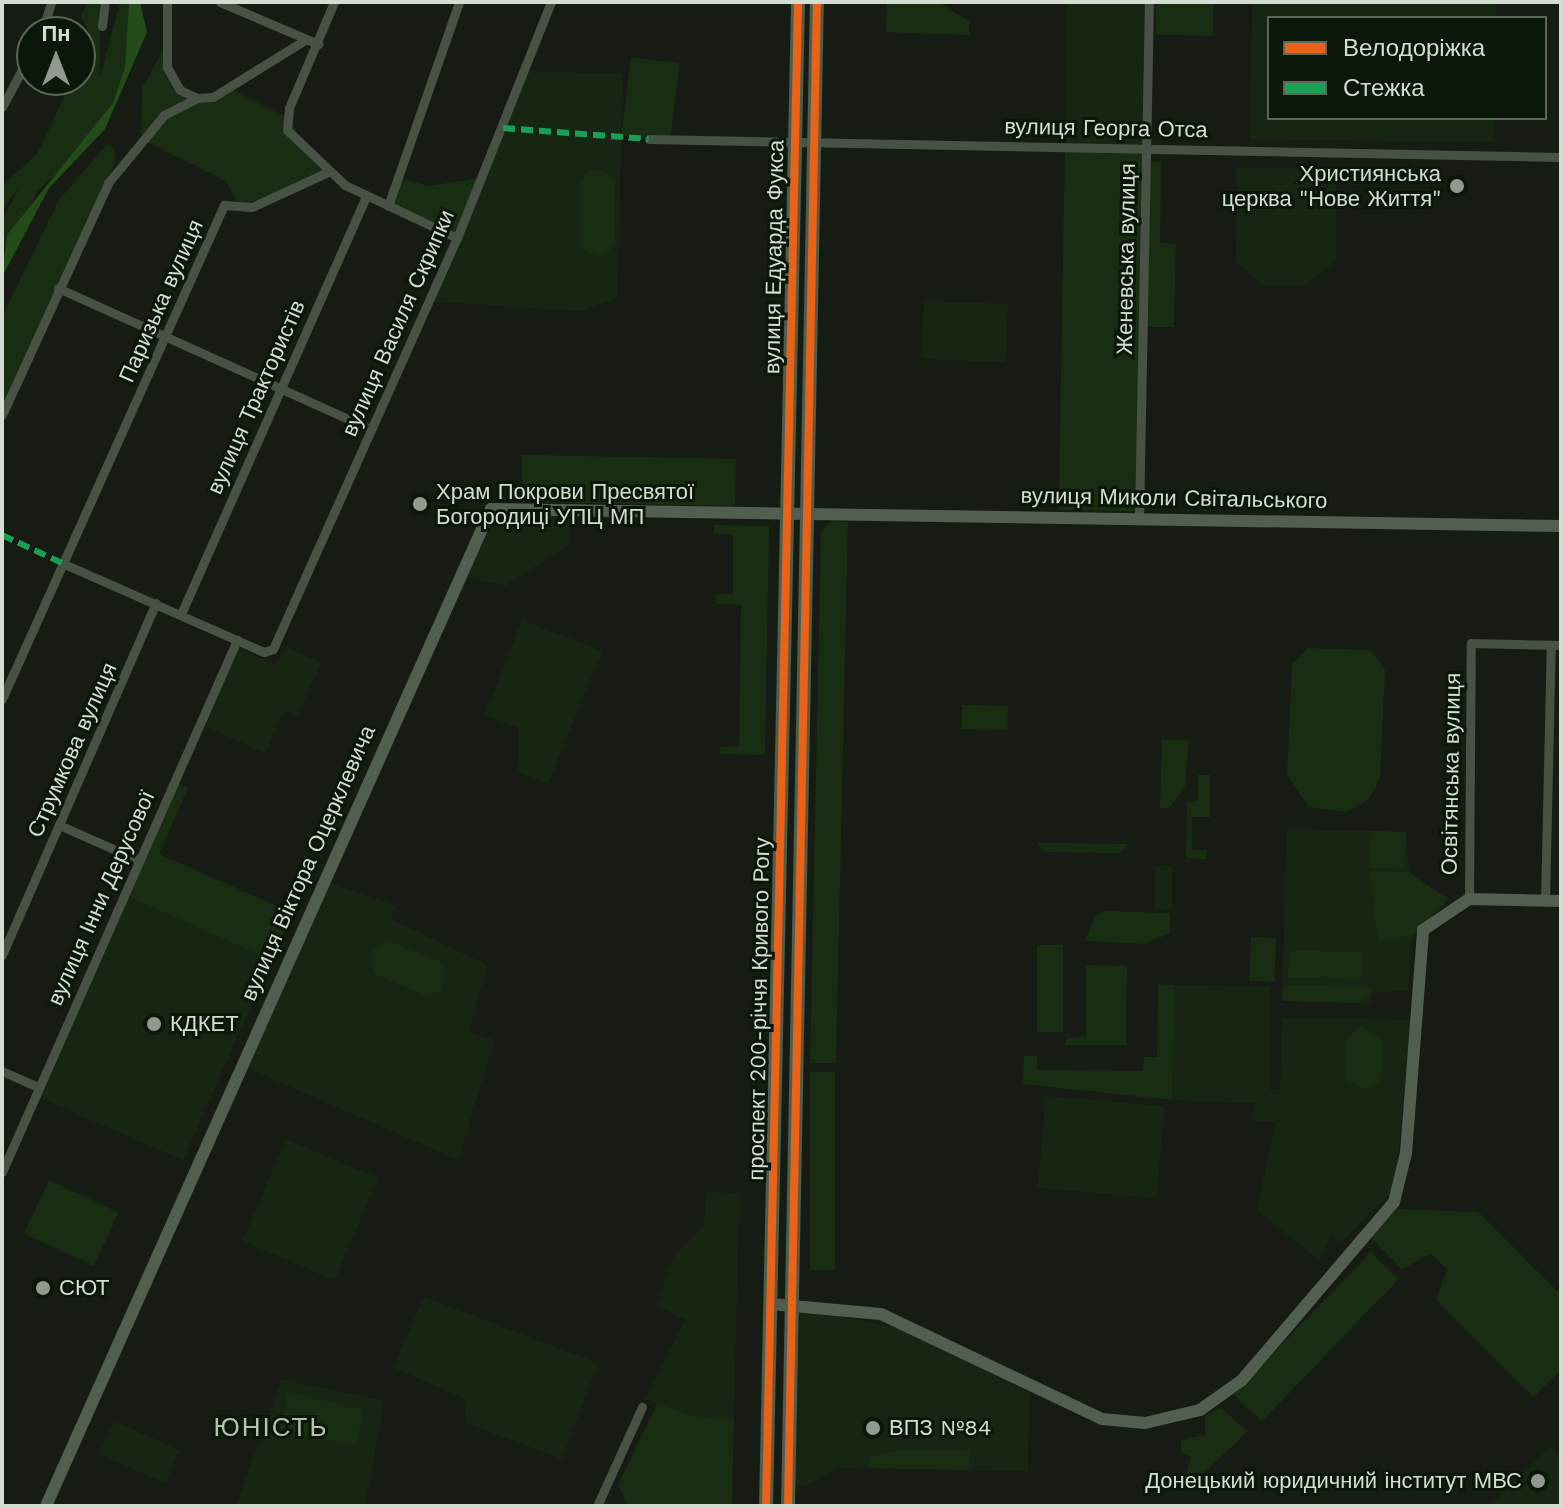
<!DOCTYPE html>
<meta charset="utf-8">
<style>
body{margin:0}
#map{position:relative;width:1563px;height:1508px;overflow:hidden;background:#161c14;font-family:"Work Sans",sans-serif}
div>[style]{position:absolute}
.built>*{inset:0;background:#172613;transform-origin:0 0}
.green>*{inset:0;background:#182d12;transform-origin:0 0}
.water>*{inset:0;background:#244c19}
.street>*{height:9px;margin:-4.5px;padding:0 4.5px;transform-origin:4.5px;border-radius:4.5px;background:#475245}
.secondary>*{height:12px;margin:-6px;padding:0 6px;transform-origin:6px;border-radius:6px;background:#525e4f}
.primary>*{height:14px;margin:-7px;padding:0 7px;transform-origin:7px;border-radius:7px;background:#4f5d4b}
.quiet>*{height:6px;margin-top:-3px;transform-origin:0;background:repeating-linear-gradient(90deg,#1a9f57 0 12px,transparent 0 18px)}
.cycleway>*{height:8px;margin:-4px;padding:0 4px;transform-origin:4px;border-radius:4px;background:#ea6118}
.dots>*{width:22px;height:22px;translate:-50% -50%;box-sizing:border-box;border:4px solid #0b1708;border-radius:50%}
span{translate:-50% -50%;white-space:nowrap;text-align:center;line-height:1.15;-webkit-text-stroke:6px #0b1708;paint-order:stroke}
.street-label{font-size:22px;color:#d4ddd2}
.poi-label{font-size:22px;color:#d4ddd2}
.right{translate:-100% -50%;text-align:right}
.left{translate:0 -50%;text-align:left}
.quarter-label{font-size:26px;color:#b3c3af;letter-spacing:2px}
.frame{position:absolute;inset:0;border:4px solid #d4ddd2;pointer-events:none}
.legend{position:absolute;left:1267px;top:16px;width:280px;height:104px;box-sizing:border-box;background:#0b1708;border:2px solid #5b6659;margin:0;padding:10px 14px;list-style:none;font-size:24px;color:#d4ddd2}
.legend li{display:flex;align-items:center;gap:16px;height:40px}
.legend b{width:40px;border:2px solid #5b6659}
.north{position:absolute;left:16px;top:16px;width:80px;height:80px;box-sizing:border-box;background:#0b1708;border:2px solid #5b6659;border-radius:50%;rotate:0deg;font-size:22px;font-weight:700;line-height:32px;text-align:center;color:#d4ddd2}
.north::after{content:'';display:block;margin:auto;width:28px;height:36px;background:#929990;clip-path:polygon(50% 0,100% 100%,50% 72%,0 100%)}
</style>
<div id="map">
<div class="built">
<div style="left:1066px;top:2px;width:83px;height:143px"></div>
<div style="clip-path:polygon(1252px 2px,1496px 2px,1496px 18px,1269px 18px,1269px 118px,1494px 118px,1493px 142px,1250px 139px)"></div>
<div style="clip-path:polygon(527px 71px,623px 74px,617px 299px,580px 311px,427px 301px)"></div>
<div style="clip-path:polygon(1237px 168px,1336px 168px,1336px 261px,1305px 285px,1263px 285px,1236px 262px)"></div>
<div style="left:924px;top:301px;width:84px;height:58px;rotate:2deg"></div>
<div style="clip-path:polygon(500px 512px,570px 512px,570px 544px,505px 586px,465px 577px)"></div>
<div style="clip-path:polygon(522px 620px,602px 651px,548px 784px,518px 773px,519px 728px,485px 715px)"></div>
<div style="clip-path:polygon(285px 646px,321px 663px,297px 716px,284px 711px,265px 753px,203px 725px,238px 648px,276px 665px)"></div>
<div style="clip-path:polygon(1287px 829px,1406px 832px,1409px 871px,1416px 877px,1408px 990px,1372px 993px,1371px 1003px,1282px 1001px)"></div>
<div style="clip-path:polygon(159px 854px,292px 913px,183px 1160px,35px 1096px,121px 893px)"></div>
<div style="left:1155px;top:866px;width:17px;height:43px"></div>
<div style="clip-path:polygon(329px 883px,396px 906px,391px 919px,487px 965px,469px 1032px,494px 1040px,458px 1160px,247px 1068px)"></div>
<div style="clip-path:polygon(1175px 985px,1270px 987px,1270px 1090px,1280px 1090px,1282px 1018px,1411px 1020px,1395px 1189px,1341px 1242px,1331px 1235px,1319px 1260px,1257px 1210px,1276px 1122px,1253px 1121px,1254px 1103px,1172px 1100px)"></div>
<div style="left:1046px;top:1096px;width:119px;height:92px;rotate:5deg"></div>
<div style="left:286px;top:1139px;width:100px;height:111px;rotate:23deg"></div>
<div style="clip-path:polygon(706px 1192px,739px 1193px,734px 1417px,699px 1418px,645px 1399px,685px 1320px,656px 1305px,674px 1256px,704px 1225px)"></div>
<div style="clip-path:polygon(424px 1297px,598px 1363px,562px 1459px,466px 1423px,464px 1399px,393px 1367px)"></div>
<div style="clip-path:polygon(798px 1307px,906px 1330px,1029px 1393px,1028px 1471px,837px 1468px,806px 1486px,793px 1484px)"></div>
<div style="clip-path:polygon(281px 1379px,384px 1401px,365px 1506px,236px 1506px)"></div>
<div style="left:114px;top:1421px;width:72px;height:36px;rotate:24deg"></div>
<div style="clip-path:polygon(1551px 1446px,1561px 1456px,1561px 1506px,1490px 1506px)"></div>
</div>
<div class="green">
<div style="clip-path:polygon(88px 2px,100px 2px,100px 77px,120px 2px,130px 2px,125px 67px,113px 103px,88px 143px,35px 194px,26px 219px,7px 235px,2px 264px,2px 221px,21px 183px,2px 211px,2px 186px,37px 154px,71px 83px,80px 80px,80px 59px,92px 39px,81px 16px)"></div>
<div style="clip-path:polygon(887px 2px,938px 2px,969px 21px,969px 35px,886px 32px)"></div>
<div style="clip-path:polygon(1163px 2px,1213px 2px,1213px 36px,1156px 35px,1156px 6px)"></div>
<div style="clip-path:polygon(165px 47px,180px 90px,197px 98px,228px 88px,286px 117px,328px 172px,239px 207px,226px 181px,141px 139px,142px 88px)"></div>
<div style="left:631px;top:57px;width:49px;height:79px;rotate:7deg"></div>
<div style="clip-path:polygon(109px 142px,116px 156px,108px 183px,2px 415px,2px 317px,58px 201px)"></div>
<div style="left:1065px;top:145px;width:81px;height:365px;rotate:1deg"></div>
<div style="clip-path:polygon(1150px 162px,1161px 162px,1160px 243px,1176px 244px,1174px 327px,1147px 327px)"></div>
<div style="clip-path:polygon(588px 171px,605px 171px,615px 181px,615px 245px,601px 258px,581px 248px,580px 182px)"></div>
<div style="clip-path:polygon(398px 177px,428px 186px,482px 178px,457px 238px,388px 206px)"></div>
<div style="left:522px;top:455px;width:214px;height:47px;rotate:1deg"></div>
<div style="clip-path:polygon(832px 521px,848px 522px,836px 1063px,810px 1063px,821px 530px)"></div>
<div style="clip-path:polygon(714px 525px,769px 526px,765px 755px,720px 754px,720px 747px,739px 746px,741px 605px,716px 604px,717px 594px,733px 594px,733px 535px,714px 534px)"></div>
<div style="clip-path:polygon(1308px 648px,1371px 650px,1385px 670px,1380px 779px,1369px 799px,1347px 812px,1309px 807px,1287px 775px,1292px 665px)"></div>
<div style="left:962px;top:705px;width:46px;height:24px;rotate:1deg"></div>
<div style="clip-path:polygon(1162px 739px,1189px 740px,1185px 786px,1169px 808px,1160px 808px)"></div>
<div style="clip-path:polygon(1198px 775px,1210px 775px,1210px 817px,1192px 817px,1192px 850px,1207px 850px,1207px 859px,1186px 858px,1187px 802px,1198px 801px)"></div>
<div style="clip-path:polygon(172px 781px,188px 788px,159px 854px,292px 913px,271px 960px,121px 893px)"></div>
<div style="left:1371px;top:831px;width:35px;height:37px;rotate:2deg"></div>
<div style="clip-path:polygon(1037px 843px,1129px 844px,1120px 853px,1045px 852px)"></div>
<div style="clip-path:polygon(1370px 871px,1409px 872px,1449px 899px,1412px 937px,1378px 941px)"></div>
<div style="clip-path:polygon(1106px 911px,1170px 913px,1170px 933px,1145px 944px,1085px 941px,1096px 915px)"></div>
<div style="left:1251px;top:937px;width:25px;height:44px;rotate:2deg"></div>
<div style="clip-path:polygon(386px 940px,444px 963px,442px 993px,427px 996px,374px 974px,370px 952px)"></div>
<div style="left:1037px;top:945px;width:26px;height:87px"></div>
<div style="left:1289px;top:950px;width:73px;height:27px;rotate:2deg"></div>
<div style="clip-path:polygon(1086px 965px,1127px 966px,1126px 1045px,1066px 1045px,1066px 1038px,1086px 1037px)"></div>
<div style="clip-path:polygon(1158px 984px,1175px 985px,1172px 1100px,1023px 1084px,1024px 1056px,1037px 1056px,1037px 1070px,1143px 1071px,1144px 1057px,1157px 1057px)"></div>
<div style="clip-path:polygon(1283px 985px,1372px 986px,1371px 993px,1360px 1003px,1282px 1001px)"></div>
<div style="clip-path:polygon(1361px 1026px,1382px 1039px,1381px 1080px,1367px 1090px,1345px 1080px,1346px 1039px)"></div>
<div style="left:810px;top:1072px;width:25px;height:198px"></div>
<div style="left:49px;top:1180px;width:77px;height:59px;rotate:25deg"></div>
<div style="clip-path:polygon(1397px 1209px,1478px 1212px,1561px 1295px,1561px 1370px,1533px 1397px,1436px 1300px,1447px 1269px,1430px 1254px,1402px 1269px,1370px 1237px)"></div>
<div style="left:1371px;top:1252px;width:39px;height:198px;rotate:44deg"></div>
<div style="left:288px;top:1392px;width:78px;height:38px;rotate:13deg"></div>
<div style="clip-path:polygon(657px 1403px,699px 1418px,734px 1417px,732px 1506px,628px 1506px,618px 1485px)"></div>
<div style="clip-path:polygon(1221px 1408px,1248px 1431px,1202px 1475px,1186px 1475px,1191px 1457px,1181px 1452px,1181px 1440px,1205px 1435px,1205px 1415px)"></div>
<div style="clip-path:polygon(900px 1450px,969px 1451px,969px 1470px,868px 1468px,873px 1456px)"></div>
</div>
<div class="water">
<div style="clip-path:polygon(140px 2px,147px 32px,105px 129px,49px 188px,2px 277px,7px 235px,113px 103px,125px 67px,129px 3px)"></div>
</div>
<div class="street">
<div style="left:167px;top:2px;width:65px;rotate:90deg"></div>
<div style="left:167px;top:67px;width:26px;rotate:61deg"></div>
<div style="left:180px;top:90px;width:19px;rotate:25deg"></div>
<div style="left:197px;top:98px;width:16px;rotate:-4deg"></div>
<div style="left:213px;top:97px;width:108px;rotate:-31.8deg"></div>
<div style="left:220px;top:2px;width:107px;rotate:23.2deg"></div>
<div style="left:334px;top:2px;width:115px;rotate:113deg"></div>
<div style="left:289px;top:108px;width:22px;rotate:95deg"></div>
<div style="left:287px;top:130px;width:80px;rotate:43.5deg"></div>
<div style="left:345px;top:185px;width:124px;rotate:25.3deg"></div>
<div style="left:102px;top:26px;width:24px;rotate:-83deg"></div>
<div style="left:42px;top:32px;width:31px;rotate:-73deg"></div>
<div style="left:2px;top:107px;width:64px;rotate:-61.8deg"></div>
<div style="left:649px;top:139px;width:912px;rotate:1.13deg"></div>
<div style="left:388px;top:206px;width:216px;rotate:-70.8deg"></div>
<div style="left:58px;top:288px;width:342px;rotate:24.3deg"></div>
<div style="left:2px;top:415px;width:255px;rotate:-65.4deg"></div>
<div style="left:108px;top:183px;width:88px;rotate:-50.5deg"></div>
<div style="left:164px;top:115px;width:37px;rotate:-27deg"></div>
<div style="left:1139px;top:517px;width:515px;rotate:-88.89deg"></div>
<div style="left:62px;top:563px;width:221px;rotate:23.8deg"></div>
<div style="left:264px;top:652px;width:9px;rotate:-18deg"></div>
<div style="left:273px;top:649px;width:450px;rotate:-65.9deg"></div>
<div style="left:457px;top:238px;width:254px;rotate:-68.3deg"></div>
<div style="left:181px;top:614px;width:456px;rotate:-66.1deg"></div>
<div style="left:2px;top:699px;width:542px;rotate:-65.8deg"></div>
<div style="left:224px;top:205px;width:28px;rotate:4deg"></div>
<div style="left:252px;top:207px;width:84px;rotate:-24.7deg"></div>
<div style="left:59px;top:825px;width:84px;rotate:23.8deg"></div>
<div style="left:1469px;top:899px;width:256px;rotate:-89.6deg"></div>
<div style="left:1471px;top:643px;width:90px;rotate:1.3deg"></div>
<div style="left:1545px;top:901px;width:256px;rotate:-88.7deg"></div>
<div style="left:2px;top:955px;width:384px;rotate:-66.4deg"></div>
<div style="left:2px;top:1071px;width:39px;rotate:24deg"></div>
<div style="left:2px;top:1172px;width:582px;rotate:-66.17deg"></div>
<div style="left:597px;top:1506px;width:109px;rotate:-65.6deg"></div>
</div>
<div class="secondary">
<div style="left:771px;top:1304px;width:110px;rotate:5.2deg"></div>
<div style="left:881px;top:1314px;width:245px;rotate:25.4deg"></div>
<div style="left:1102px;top:1419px;width:43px;rotate:5.3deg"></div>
<div style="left:1145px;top:1423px;width:57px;rotate:-13.3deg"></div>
<div style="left:1200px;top:1410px;width:52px;rotate:-35.5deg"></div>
<div style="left:1242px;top:1380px;width:234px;rotate:-49.5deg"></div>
<div style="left:1394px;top:1202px;width:50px;rotate:-76.2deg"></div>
<div style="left:1406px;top:1153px;width:224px;rotate:-85.6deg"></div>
<div style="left:1423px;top:930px;width:55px;rotate:-34deg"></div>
<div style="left:1469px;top:899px;width:92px;rotate:1.2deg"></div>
<div style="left:46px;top:1506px;width:1092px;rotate:-65.95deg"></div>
<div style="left:491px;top:509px;width:1070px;rotate:0.91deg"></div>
</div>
<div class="primary">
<div style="left:766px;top:1506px;width:1504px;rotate:-88.78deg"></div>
<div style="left:788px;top:1506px;width:1504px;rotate:-88.9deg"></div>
</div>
<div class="quiet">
<div style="left:503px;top:128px;width:146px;rotate:4.3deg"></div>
<div style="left:2px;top:535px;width:66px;rotate:25deg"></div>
</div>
<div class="cycleway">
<div style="left:766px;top:1506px;width:1504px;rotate:-88.78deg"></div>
<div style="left:788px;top:1506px;width:1504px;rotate:-88.9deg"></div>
</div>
<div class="dots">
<div style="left:1457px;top:186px;background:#929990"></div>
<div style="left:420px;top:504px;background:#929990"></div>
<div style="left:154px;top:1024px;background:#929990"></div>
<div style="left:43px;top:1288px;background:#929990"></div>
<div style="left:873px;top:1428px;background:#929990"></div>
<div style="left:1538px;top:1481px;background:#929990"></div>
</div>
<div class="street-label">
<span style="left:1106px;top:128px;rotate:1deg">вулиця Георга Отса</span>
<span style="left:774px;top:257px;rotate:-89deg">вулиця Едуарда Фукса</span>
<span style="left:1126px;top:259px;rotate:-89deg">Женевська вулиця</span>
<span style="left:161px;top:301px;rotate:-66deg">Паризька вулиця</span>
<span style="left:398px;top:323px;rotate:-66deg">вулиця Василя Скрипки</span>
<span style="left:256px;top:397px;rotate:-66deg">вулиця Трактористів</span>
<span style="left:1174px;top:498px;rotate:1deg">вулиця Миколи Світальського</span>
<span style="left:72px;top:750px;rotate:-66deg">Струмкова вулиця</span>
<span style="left:1451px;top:774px;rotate:-89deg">Освітянська вулиця</span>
<span style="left:308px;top:863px;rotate:-66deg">вулиця Віктора Оцерклевича</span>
<span style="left:101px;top:898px;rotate:-66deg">вулиця Інни Дерусової</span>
<span style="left:759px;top:1009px;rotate:-89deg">проспект 200-річчя Кривого Рогу</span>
</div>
<div class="poi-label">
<span class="right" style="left:1441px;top:186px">Християнська<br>церква "Нове Життя"</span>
<span class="left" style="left:436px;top:504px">Храм Покрови Пресвятої<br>Богородиці УПЦ МП</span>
<span class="left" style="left:170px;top:1024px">КДКЕТ</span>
<span class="left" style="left:59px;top:1288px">СЮТ</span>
<span class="left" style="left:889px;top:1428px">ВПЗ №84</span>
<span class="right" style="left:1522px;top:1481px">Донецький юридичний інститут МВС</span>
</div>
<div class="quarter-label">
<span style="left:271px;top:1428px">ЮНІСТЬ</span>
</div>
<div class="frame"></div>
<ul class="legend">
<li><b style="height:10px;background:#ea6118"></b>Велодоріжка</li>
<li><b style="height:10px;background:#1a9f57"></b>Стежка</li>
</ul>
<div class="north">Пн</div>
</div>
